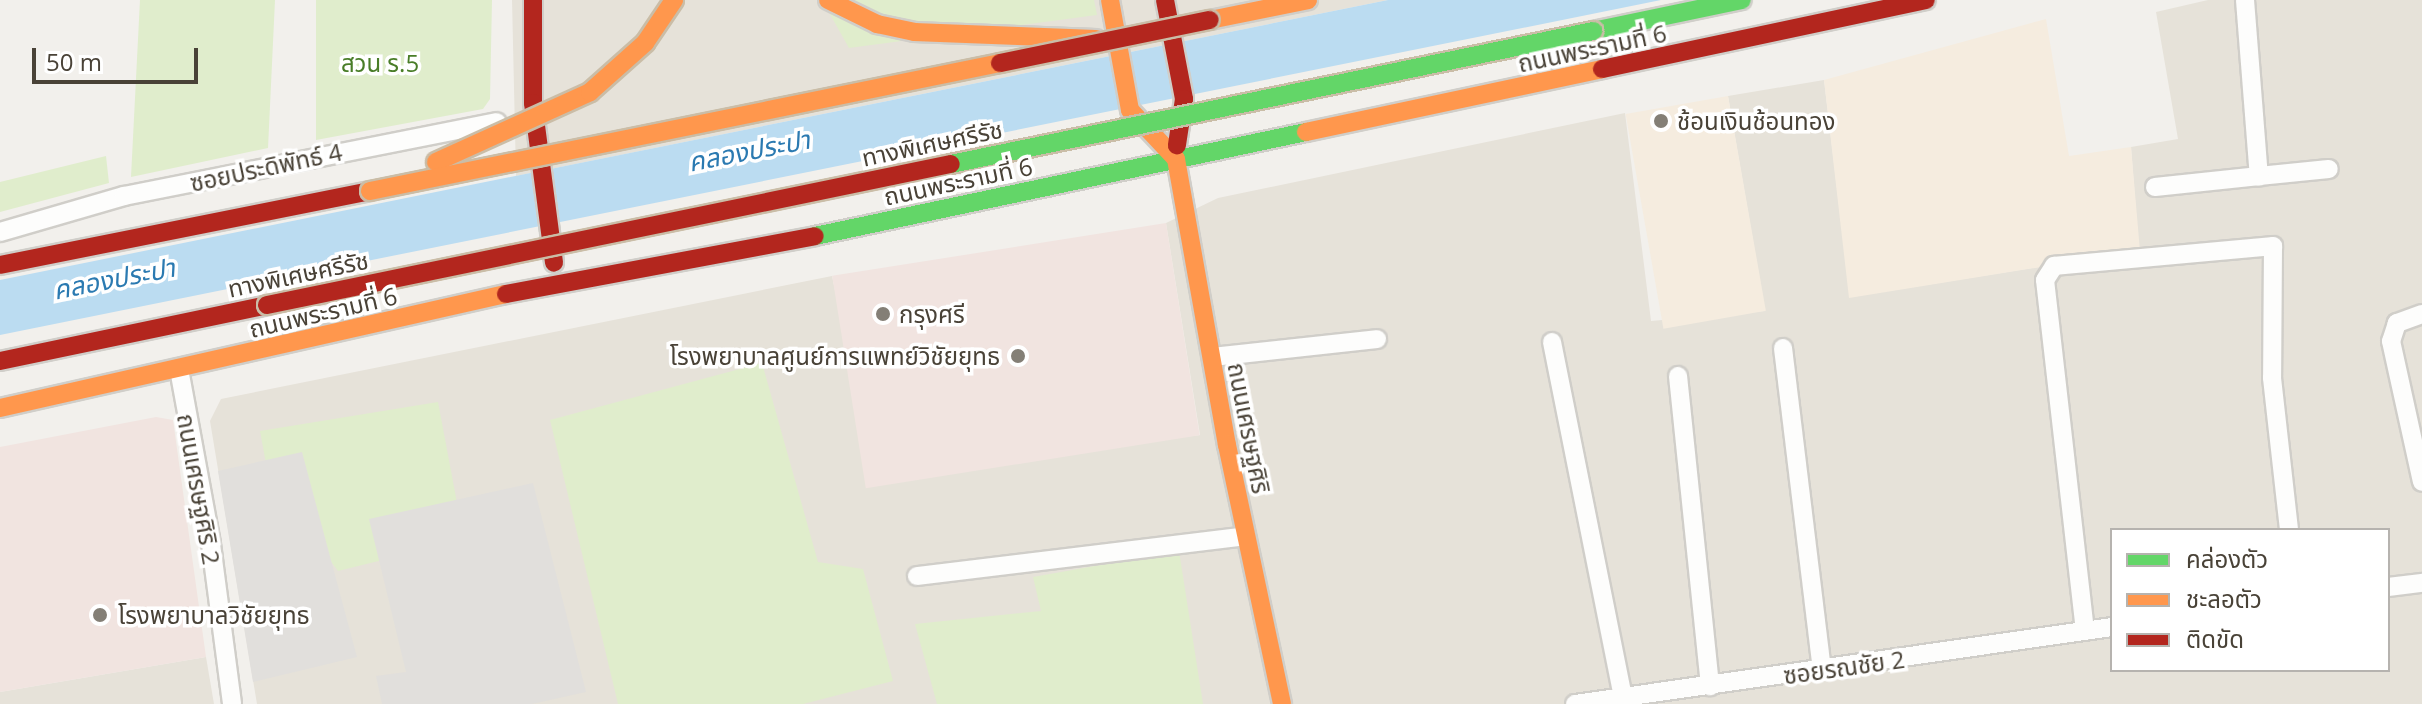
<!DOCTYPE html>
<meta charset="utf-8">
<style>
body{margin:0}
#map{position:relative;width:2422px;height:704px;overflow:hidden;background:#f2f0ec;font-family:"Open Sans","Noto Sans Thai",sans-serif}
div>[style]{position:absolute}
.residential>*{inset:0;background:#e6e2d9}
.commercial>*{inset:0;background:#f5ecdf;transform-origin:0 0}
.medical>*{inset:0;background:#f1e4e0;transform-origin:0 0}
.green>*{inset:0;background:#e0edcc}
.parking>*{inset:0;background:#e1dfdc}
.water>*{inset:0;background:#bbdcf1}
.roads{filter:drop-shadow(2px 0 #d0cec9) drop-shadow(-2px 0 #d0cec9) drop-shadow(0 2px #d0cec9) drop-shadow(0 -2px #d0cec9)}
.street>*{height:18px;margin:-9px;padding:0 9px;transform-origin:9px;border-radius:9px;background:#fdfdfc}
.fast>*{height:18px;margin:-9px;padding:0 9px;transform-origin:9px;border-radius:9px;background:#63d668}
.slow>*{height:18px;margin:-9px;padding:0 9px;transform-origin:9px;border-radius:9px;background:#ff974d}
.jam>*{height:18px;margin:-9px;padding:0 9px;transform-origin:9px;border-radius:9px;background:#b3261e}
.bridges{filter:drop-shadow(2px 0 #cabda7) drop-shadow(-2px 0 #cabda7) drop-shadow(0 2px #cabda7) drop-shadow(0 -2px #cabda7)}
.fast-bridge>*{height:18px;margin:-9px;padding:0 9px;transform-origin:9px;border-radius:9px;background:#63d668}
.slow-bridge>*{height:18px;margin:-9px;padding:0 9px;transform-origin:9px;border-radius:9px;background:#ff974d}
.jam-bridge>*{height:18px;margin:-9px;padding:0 9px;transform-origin:9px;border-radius:9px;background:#b3261e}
.dots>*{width:22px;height:22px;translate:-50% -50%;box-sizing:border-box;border:4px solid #fff;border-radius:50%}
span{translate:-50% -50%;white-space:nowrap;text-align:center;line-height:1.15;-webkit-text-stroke:7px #fff;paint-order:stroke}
.street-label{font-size:24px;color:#494237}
.park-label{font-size:24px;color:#497d28}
.poi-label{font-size:24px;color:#494237}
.left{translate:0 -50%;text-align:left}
.right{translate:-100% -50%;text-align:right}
.water-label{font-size:26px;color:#2b7ab1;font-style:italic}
.legend{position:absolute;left:2110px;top:528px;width:280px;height:144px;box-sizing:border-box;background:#fff;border:2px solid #b6b3af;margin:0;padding:10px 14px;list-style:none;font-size:24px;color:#494237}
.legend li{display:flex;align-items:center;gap:16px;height:40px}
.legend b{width:40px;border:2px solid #b6b3af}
.scale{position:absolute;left:32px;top:48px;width:166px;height:36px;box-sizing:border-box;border:4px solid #494237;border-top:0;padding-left:10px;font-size:24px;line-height:28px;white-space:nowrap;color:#494237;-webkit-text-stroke:6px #fff;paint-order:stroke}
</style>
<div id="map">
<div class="residential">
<div style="clip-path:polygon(512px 0,1388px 0,516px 176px)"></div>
<div style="clip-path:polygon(evenodd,2208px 0,2422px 0,2422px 704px,257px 704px,210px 421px,221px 399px,832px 276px,874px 475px,1200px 435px,1166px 223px,1218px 198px,1625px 113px,1651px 321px,1765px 311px,1728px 96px,1824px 80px,1850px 297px,2139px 251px,2131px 147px,2178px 139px,2156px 12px,2208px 0,2112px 530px,2388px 530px,2388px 670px,2112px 670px,2112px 530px)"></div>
<div style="clip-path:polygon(206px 657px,214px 704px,0 704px,0 692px)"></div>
</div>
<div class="commercial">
<div style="clip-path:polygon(2046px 19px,2069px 156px,2131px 147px,2140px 251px,1849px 298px,1824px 80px)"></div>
<div style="left:1728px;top:96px;width:218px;height:104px;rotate:80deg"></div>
</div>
<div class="medical">
<div style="left:1166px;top:223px;width:215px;height:338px;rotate:81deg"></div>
<div style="clip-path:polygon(156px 417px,173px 420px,206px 657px,0 692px,0 447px)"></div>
</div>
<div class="green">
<div style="clip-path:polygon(140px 0,275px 0,268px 148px,131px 177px)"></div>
<div style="clip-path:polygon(316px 0,492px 0,490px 99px,483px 109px,316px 140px)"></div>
<div style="clip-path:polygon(822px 0,1094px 0,1097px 15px,849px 48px)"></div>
<div style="clip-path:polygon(106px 156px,109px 183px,0 212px,0 182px)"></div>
<div style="clip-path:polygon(762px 363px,818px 562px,863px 569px,893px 681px,803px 704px,618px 704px,550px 420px)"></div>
<div style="clip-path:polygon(438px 402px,464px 540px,338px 571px,269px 480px,260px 431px)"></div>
<div style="clip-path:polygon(1179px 551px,1203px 704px,937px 704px,915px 624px,1041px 611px,1033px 577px)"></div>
</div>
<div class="parking">
<div style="clip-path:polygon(302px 452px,357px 657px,253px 682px,218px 471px)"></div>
<div style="clip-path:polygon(533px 483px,586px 692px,532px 704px,382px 704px,376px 676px,406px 672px,369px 519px)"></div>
</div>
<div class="water">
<div style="clip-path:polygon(1388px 0,1661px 0,0 335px,0 280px)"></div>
</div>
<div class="roads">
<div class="street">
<div style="left:2245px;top:0;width:177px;rotate:85.5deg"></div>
<div style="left:2259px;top:176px;width:70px;rotate:-5.7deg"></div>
<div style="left:2155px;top:187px;width:105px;rotate:-6deg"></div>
<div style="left:0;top:232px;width:129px;rotate:-16.2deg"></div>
<div style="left:124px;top:196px;width:380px;rotate:-11.2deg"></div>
<div style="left:2422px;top:314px;width:27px;rotate:160deg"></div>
<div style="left:2397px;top:323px;width:19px;rotate:108deg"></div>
<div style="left:2391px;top:341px;width:144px;rotate:77.6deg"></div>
<div style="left:1552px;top:342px;width:362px;rotate:78.7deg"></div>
<div style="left:1783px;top:348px;width:324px;rotate:83.1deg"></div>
<div style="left:1212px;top:357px;width:166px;rotate:-6.2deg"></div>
<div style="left:179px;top:369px;width:178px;rotate:79.6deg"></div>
<div style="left:211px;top:544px;width:161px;rotate:82.5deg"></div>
<div style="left:1678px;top:376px;width:312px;rotate:84.1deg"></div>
<div style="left:917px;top:576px;width:331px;rotate:-6.9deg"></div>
<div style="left:2388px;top:587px;width:34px;rotate:-7deg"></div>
<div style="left:2085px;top:631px;width:353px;rotate:-96.5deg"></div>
<div style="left:2045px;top:280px;width:17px;rotate:-57deg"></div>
<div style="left:2054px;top:266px;width:220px;rotate:-5.2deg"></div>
<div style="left:2273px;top:246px;width:132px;rotate:90.4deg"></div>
<div style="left:2272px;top:378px;width:153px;rotate:83.6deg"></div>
<div style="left:1575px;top:704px;width:542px;rotate:-8.16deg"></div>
</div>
<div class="fast">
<div style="left:1593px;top:31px;width:152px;rotate:-11.8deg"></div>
<div style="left:815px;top:236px;width:502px;rotate:-11.96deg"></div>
</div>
<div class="slow">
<div style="left:828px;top:0;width:55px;rotate:26.1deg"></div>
<div style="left:877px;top:24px;width:38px;rotate:12deg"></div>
<div style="left:914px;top:32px;width:182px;rotate:2.2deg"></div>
<div style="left:1110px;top:0;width:112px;rotate:79.7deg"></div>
<div style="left:1130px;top:110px;width:67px;rotate:46.8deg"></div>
<div style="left:1210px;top:20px;width:100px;rotate:-11.5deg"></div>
<div style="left:1306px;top:132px;width:303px;rotate:-12deg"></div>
<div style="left:1176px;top:159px;width:291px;rotate:79.9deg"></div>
<div style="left:1227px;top:445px;width:265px;rotate:78deg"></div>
<div style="left:0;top:408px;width:519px;rotate:-12.7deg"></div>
</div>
<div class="jam">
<div style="left:533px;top:0;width:103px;rotate:90deg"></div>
<div style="left:533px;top:103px;width:161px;rotate:82.5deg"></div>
<div style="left:1165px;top:0;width:101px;rotate:79.1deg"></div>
<div style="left:1184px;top:99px;width:47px;rotate:98.7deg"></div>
<div style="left:1602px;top:69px;width:331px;rotate:-12deg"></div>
<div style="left:0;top:265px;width:377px;rotate:-11.3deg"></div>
<div style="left:506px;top:294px;width:314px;rotate:-10.6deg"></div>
<div style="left:0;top:361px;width:273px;rotate:-11.8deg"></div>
</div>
</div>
<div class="bridges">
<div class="fast-bridge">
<div style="left:951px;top:164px;width:656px;rotate:-11.7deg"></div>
</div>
<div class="slow-bridge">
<div style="left:436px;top:162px;width:169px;rotate:-24.4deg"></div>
<div style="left:590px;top:92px;width:74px;rotate:-41.7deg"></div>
<div style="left:645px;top:43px;width:52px;rotate:-56deg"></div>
<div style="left:370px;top:191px;width:643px;rotate:-11.48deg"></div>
</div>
<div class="jam-bridge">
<div style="left:1000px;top:63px;width:214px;rotate:-11.6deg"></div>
<div style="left:267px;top:305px;width:698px;rotate:-11.65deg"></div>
</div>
</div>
<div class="dots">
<div style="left:1661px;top:121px;background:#847f76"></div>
<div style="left:883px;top:314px;background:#847f76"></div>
<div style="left:1018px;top:356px;background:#847f76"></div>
<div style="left:100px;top:615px;background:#847f76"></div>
</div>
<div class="street-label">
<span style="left:1592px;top:48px;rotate:-12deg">ถนนพระรามที่ 6</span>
<span style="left:932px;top:143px;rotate:-12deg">ทางพิเศษศรีรัช</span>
<span style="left:266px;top:167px;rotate:-12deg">ซอยประดิพัทธ์ 4</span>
<span style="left:958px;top:181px;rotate:-12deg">ถนนพระรามที่ 6</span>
<span style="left:298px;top:274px;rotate:-12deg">ทางพิเศษศรีรัช</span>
<span style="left:323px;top:312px;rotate:-13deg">ถนนพระรามที่ 6</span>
<span style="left:1249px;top:428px;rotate:79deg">ถนนเศรษฐศิริ</span>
<span style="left:199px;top:489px;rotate:80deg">ถนนเศรษฐศิริ 2</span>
<span style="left:1844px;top:667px;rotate:-8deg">ซอยรณชัย 2</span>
</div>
<div class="park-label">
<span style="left:380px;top:63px">สวน ร.5</span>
</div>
<div class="poi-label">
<span class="left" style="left:1677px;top:121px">ช้อนเงินช้อนทอง</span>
<span class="left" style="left:899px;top:314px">กรุงศรี</span>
<span class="right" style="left:1000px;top:356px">โรงพยาบาลศูนย์การแพทย์วิชัยยุทธ</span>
<span class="left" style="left:118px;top:615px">โรงพยาบาลวิชัยยุทธ</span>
</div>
<div class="water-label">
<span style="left:749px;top:151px;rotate:-11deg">คลองประปา</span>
<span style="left:114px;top:279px;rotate:-11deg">คลองประปา</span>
</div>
<ul class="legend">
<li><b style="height:10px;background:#63d668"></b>คล่องตัว</li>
<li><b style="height:10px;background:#ff974d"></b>ชะลอตัว</li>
<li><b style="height:10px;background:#b3261e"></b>ติดขัด</li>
</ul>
<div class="scale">50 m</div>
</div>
